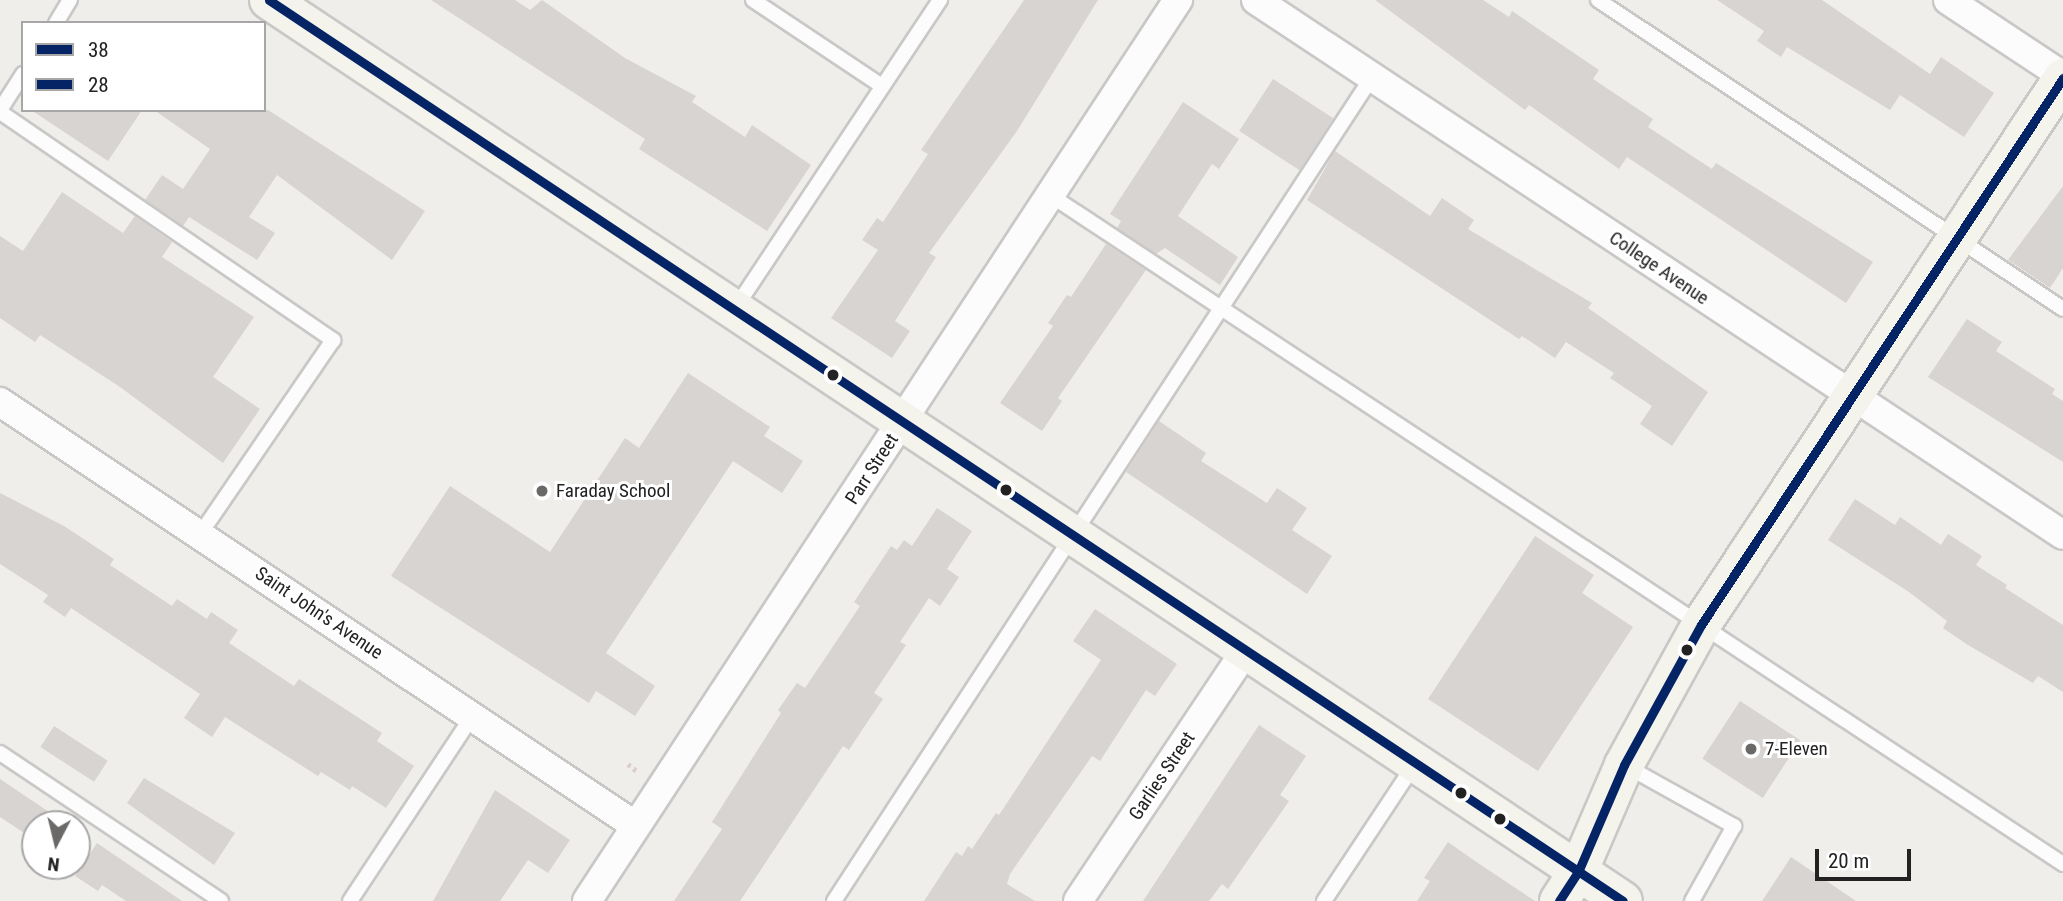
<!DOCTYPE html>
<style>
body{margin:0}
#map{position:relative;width:2063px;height:901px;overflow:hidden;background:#f0eeeb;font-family:"Roboto Condensed",sans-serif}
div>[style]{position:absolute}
.building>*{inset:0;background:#d7d4d2;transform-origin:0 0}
.path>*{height:4.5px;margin-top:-2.25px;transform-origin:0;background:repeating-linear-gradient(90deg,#dccecd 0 3.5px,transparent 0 7px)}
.roads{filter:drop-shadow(2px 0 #c9c8c7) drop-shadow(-2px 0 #c9c8c7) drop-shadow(0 2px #c9c8c7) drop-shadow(0 -2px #c9c8c7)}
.service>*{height:14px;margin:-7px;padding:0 7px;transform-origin:7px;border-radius:7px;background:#fdfcfc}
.minor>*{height:28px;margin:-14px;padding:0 14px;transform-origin:14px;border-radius:14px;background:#fdfcfc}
.secondary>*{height:38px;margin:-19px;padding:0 19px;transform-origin:19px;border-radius:19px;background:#f4f4ed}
.bus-1>*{height:9px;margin:-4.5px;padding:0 4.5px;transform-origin:4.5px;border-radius:4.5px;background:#052465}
.bus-2>*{height:9px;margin:-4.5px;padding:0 4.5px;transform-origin:4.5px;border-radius:4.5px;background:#052465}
.dots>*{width:19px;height:19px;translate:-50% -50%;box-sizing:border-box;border:4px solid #fff;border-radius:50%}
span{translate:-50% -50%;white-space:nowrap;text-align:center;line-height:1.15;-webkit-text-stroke:6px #fff;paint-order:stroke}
.street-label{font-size:19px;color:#222}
.poi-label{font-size:19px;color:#222}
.left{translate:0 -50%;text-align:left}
.legend{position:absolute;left:21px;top:21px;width:245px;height:91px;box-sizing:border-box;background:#fff;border:2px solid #a7a7a7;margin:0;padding:9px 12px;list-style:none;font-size:21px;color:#222}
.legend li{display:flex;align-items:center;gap:14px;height:35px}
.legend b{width:35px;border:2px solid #a7a7a7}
.north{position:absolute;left:21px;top:810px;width:70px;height:70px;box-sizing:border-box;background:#fff;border:2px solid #a7a7a7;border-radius:50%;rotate:187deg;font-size:19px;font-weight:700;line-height:28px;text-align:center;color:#222}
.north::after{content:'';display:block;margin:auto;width:24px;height:32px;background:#6a6968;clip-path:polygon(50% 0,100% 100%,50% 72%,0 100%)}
.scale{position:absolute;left:1815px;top:849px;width:96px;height:32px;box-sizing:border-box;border:4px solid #222;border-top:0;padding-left:9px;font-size:21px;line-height:24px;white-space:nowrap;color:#222;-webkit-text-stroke:5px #fff;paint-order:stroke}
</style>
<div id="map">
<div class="building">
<div style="clip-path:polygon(431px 0,515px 0,530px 10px,542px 0,625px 58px,696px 96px,692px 102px,745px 137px,752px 125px,811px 165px,767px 231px,639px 149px,645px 139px)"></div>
<div style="clip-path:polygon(1024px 0,1098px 0,1017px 131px,929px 253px,936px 257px,895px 321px,910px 331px,892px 358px,831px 318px,878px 250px,862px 240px,877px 218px,883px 222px,928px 154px,921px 150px)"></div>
<div style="clip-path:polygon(1375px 0,1483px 0,1509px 17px,1512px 11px,1599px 70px,1593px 79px,1653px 119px,1648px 127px,1712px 169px,1716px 163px,1873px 262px,1846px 303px,1627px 157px,1619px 169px,1529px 105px,1525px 110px)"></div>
<div style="clip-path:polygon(1717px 0,1822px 0,1930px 74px,1941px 57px,1994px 93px,1964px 137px,1900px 95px,1890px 110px,1787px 47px,1781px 57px,1757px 41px,1764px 31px)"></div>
<div style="left:1273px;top:79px;width:72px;height:62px;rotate:33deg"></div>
<div style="clip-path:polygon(1183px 102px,1239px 139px,1219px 169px,1212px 164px,1178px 216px,1238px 257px,1220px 285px,1165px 248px,1156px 254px,1117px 228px,1121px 221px,1110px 214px)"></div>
<div style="clip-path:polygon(31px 110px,142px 110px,108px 161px)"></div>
<div style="clip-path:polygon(154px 110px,268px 110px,425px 211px,392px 260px,277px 175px,249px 217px,275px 233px,257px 260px,189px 217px,183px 226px,145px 200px,162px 175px,183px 189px,210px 149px)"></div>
<div style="clip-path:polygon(1335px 151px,1430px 216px,1442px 198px,1474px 220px,1468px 229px,1592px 303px,1588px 308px,1708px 392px,1672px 446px,1640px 424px,1652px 406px,1610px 378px,1614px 373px,1566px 342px,1555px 358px,1522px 336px,1519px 339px,1307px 200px)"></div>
<div style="clip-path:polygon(2063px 186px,2063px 268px,2050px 288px,2008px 260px)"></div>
<div style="clip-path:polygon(62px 192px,123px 233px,135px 216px,172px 242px,162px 257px,254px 317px,213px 377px,260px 409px,223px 463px,120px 387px,40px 335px,35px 342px,0 318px,0 236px,23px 251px)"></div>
<div style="clip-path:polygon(1106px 244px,1146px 270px,1058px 398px,1062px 401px,1042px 431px,1000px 403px,1053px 326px,1048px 323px,1067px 295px,1071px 297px)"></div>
<div style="clip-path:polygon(1967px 319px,2002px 342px,1996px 351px,2055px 389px,2052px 394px,2063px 401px,2063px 462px,1928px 377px)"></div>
<div style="clip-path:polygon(688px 373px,770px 427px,764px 436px,803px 461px,782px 493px,733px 461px,606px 653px,655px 686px,635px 716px,596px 691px,589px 703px,391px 576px,450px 486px,550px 552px,625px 438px,639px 448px)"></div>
<div style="clip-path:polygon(1159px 421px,1206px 453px,1201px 461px,1267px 503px,1277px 488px,1307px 508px,1292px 530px,1332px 556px,1307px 594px,1126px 472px)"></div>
<div style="clip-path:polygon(0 493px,64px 526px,114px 559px,110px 565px,172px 606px,177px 599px,207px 619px,211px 612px,238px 630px,229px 643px,294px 686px,299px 679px,382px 733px,377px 741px,414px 766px,386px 808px,352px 786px,350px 790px,321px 772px,318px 776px,225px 717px,212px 737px,184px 718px,200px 694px,71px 608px,65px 617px,43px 602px,48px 595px,0 564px)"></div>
<div style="clip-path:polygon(1855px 499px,1895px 525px,1900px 517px,1941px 545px,1948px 534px,1982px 556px,1976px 565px,2007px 585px,2005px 588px,2063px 625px,2063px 692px,2038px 676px,2033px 683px,1968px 645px,1943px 628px,1947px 621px,1909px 592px,1828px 540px)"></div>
<div style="clip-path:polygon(937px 508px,972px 531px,947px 569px,959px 577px,940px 606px,929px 598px,900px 642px,906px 645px,874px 693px,883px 699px,862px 730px,849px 750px,843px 746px,740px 901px,674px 901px,722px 829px,712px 822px,781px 713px,778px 710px,797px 683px,805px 688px,860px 606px,854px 602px,891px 546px,897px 550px,904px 540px,912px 546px)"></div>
<div style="clip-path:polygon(1535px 536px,1594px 575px,1582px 593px,1633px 627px,1538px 771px,1428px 699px)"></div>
<div style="clip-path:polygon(1095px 609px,1177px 664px,1155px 696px,1146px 690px,1100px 761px,1092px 756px,1010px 874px,1007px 884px,1035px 901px,924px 901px,956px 852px,962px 856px,968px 846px,972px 849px,996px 813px,999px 815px,1101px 660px,1073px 641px)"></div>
<div style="left:1740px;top:701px;width:72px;height:69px;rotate:33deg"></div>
<div style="clip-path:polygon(1259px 725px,1306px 756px,1280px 795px,1289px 801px,1228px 889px,1222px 884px,1209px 901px,1143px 901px)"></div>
<div style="left:54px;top:726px;width:64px;height:25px;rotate:33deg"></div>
<div style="clip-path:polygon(144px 778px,235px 833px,214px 865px,127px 803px)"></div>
<div style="clip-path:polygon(0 779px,67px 824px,35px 824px,35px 840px,0 817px)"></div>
<div style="clip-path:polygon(495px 790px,570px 840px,548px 873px,528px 860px,500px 901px,433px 901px)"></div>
<div style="clip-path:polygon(1448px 842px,1472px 859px,1535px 901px,1417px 901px,1430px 881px,1424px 878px)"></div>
<div style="clip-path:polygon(97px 843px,182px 901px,126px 901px,102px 885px,98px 891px,75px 876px)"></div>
<div style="clip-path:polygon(1791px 857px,1856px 901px,1762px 901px)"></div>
</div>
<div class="path">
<div style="left:628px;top:764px;width:11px;rotate:38deg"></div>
</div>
<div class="roads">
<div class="service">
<div style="left:753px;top:0;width:155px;rotate:33.7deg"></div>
<div style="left:1598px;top:0;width:558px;rotate:33.6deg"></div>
<div style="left:56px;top:23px;width:27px;rotate:-59deg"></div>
<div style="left:0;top:110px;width:43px;rotate:-57.4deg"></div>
<div style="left:0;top:112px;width:404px;rotate:34.4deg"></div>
<div style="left:333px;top:340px;width:234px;rotate:124.4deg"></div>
<div style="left:1050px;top:195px;width:1214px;rotate:33.44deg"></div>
<div style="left:736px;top:307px;width:369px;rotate:-56.4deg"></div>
<div style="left:0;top:753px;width:266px;rotate:33.8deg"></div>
<div style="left:1626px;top:766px;width:124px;rotate:29.1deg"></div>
<div style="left:1734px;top:826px;width:86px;rotate:119.2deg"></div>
<div style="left:350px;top:901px;width:221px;rotate:-56.5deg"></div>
<div style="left:834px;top:901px;width:984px;rotate:-56.86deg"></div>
<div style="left:1324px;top:901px;width:163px;rotate:-56.5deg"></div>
</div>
<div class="minor">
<div style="left:1256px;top:0;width:968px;rotate:33.54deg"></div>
<div style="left:1948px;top:0;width:138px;rotate:33.5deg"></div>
<div style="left:0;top:402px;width:764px;rotate:33.69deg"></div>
<div style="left:587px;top:901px;width:1078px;rotate:-56.74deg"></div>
<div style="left:1078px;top:901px;width:302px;rotate:-56.2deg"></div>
</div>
<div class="secondary">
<div style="left:269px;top:0;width:1626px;rotate:33.64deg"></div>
<div style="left:1559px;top:901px;width:35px;rotate:-57deg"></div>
<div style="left:1578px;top:872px;width:116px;rotate:-66.7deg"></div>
<div style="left:1624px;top:765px;width:160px;rotate:-61.2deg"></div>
<div style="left:1701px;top:625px;width:656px;rotate:-56.5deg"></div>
</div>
</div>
<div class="bus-1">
<div style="left:269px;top:0;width:1626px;rotate:33.64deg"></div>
</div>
<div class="bus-2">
<div style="left:1559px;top:901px;width:35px;rotate:-57deg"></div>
<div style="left:1578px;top:872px;width:116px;rotate:-66.7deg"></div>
<div style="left:1624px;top:765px;width:160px;rotate:-61.2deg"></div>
<div style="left:1701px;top:625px;width:656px;rotate:-56.5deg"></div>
</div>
<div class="dots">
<div style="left:833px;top:375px;background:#222"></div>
<div style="left:1006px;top:490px;background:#222"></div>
<div style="left:542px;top:491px;background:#6a6968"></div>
<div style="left:1687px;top:650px;background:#222"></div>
<div style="left:1751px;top:749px;background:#6a6968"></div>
<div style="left:1461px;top:793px;background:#222"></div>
<div style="left:1500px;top:819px;background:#222"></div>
</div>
<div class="street-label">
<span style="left:1659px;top:268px;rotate:34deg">College Avenue</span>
<span style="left:872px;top:469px;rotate:-57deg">Parr Street</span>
<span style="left:319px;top:613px;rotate:34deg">Saint John's Avenue</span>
<span style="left:1162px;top:776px;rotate:-56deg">Garlies Street</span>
</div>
<div class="poi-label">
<span class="left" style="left:556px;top:491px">Faraday School</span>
<span class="left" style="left:1765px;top:749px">7-Eleven</span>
</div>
<ul class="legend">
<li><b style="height:9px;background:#052465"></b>38</li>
<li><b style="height:9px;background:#052465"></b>28</li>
</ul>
<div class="north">N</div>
<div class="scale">20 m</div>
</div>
